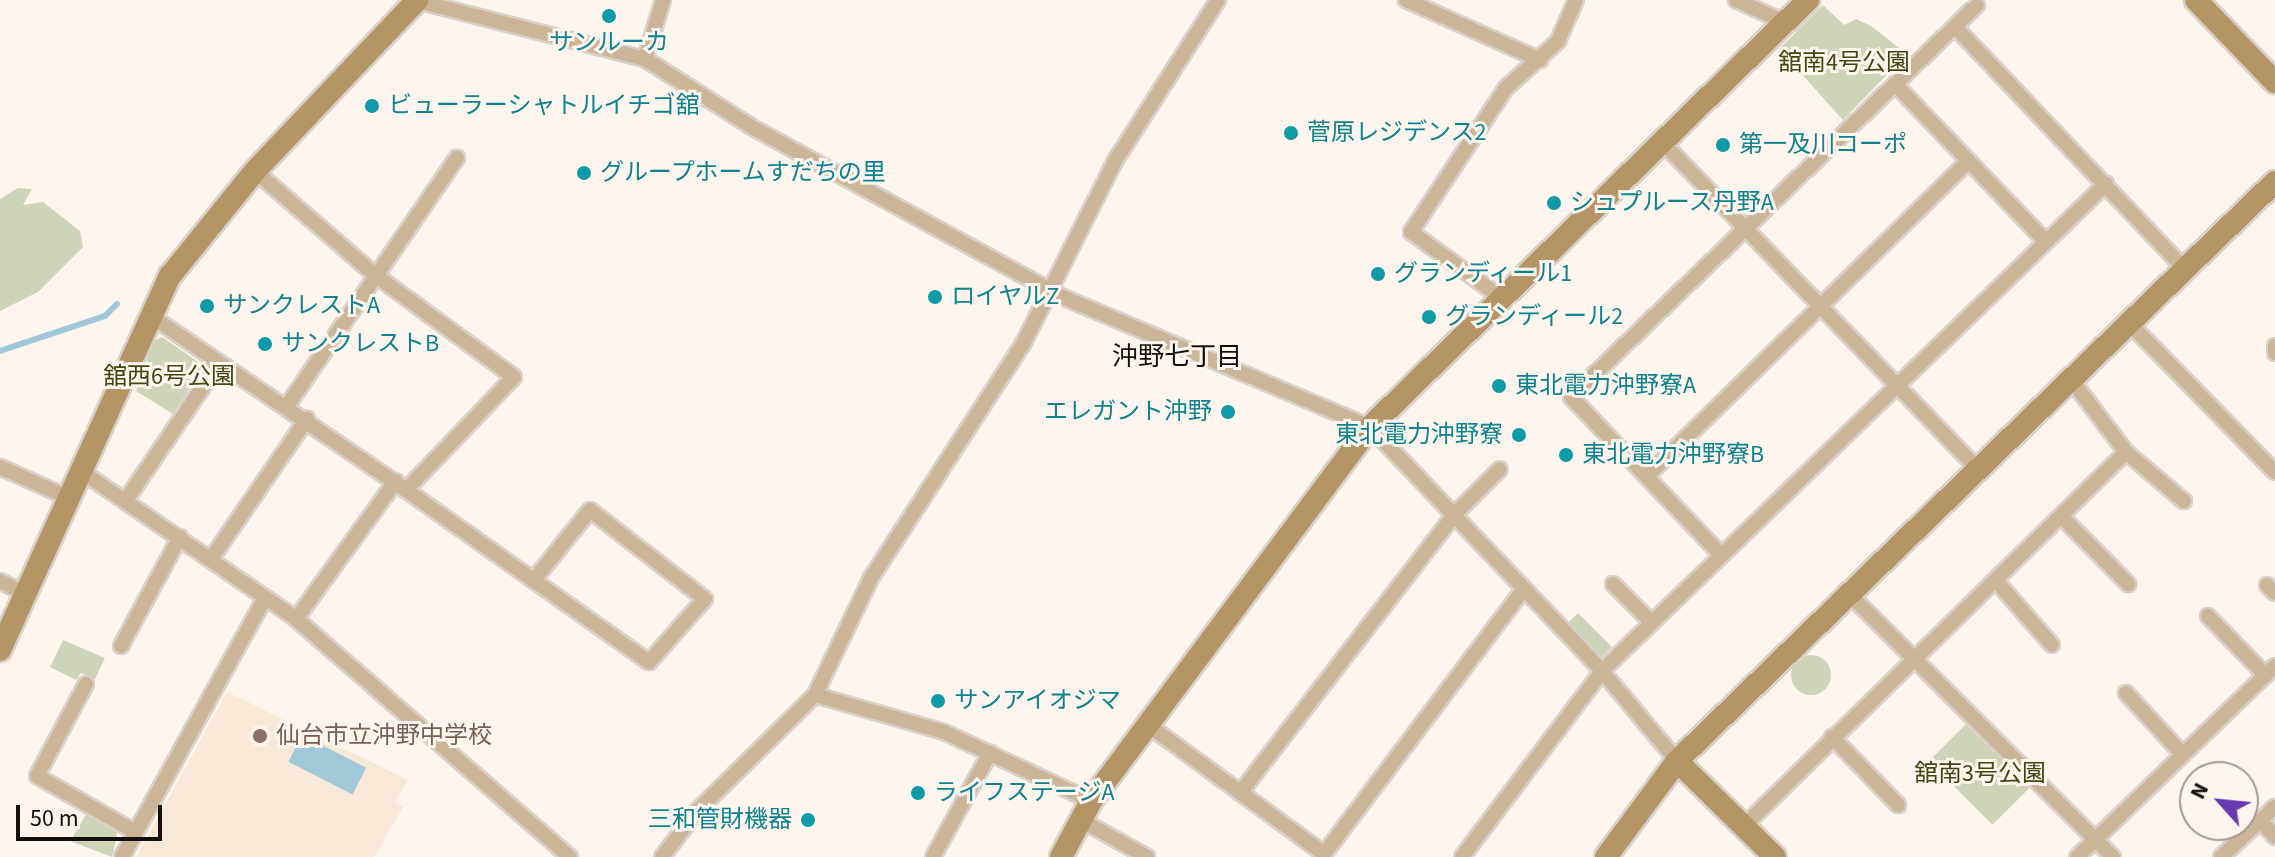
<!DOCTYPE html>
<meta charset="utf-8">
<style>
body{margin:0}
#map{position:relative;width:2275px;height:857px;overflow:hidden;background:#fef6ee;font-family:"Source Sans 3","Noto Sans JP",sans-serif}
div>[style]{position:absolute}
.built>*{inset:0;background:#f7e8d8}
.green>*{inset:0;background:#cdd4b7;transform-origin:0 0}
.round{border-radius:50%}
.water>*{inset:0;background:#a0c8d8;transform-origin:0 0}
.stream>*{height:6px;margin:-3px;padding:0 3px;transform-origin:3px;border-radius:3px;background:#a0c8d8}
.roads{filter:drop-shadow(2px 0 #d8d1ca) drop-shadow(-2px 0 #d8d1ca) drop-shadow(0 2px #d8d1ca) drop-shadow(0 -2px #d8d1ca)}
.street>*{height:14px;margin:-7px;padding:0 7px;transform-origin:7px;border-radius:7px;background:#ccb597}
.secondary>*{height:22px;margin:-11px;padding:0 11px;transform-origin:11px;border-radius:11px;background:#b59466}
.dots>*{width:22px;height:22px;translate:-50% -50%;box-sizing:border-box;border:4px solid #fef6ee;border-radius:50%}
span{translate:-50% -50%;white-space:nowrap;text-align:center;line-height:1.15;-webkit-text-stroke:6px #fef6ee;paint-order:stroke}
.culture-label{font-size:24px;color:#0d838f}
.left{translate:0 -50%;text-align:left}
.right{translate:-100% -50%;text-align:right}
.park-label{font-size:24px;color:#404810}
.education-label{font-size:24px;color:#785e54}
.neighbourhood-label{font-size:26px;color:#120f0c}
.north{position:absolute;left:2179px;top:761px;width:80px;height:80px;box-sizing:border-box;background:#fef6ee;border:2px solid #a09a94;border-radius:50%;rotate:297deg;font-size:22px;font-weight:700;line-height:32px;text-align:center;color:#120f0c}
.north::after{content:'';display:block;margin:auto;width:28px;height:36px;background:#6939b1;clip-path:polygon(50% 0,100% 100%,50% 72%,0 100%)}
.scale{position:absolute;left:16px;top:805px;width:146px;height:36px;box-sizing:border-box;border:4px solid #120f0c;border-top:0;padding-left:10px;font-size:24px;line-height:28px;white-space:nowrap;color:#120f0c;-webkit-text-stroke:6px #fef6ee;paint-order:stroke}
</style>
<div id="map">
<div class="built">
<div style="clip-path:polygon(227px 692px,408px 780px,395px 801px,403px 807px,374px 857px,136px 857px)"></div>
</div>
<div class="green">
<div style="clip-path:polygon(1823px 5px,1844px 25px,1856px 19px,1871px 26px,1907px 54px,1843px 120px,1779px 49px)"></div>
<div style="clip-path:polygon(18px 188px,32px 189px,23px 205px,43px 202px,80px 231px,83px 247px,38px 292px,0 311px,0 199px)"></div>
<div style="clip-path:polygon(162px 337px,204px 366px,173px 414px,136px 391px,154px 341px)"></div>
<div style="left:1578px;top:613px;width:48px;height:16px;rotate:45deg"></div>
<div style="clip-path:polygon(63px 640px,105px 658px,95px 679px,81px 673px,76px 680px,50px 667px)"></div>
<div class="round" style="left:1791px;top:655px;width:40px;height:40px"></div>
<div style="left:1967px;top:723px;width:90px;height:54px;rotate:45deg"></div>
<div style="clip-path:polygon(87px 813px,118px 829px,112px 857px,70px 841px)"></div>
</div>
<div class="water">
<div style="left:302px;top:735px;width:72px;height:30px;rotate:27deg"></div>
</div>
<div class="stream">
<div style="left:0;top:351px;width:111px;rotate:-18.4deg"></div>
<div style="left:105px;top:316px;width:17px;rotate:-45deg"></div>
</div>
<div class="roads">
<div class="street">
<div style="left:1406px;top:0;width:147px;rotate:24.1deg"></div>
<div style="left:1736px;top:0;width:53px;rotate:24.6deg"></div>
<div style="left:417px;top:1px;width:235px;rotate:14.3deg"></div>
<div style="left:645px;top:59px;width:125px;rotate:32.5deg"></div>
<div style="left:750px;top:126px;width:354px;rotate:28.7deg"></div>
<div style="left:1060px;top:296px;width:337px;rotate:22.9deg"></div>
<div style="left:1370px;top:427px;width:337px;rotate:46.4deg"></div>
<div style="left:1602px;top:671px;width:117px;rotate:50.2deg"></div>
<div style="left:1955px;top:27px;width:334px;rotate:46.5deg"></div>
<div style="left:645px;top:59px;width:62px;rotate:-73deg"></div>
<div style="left:1895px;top:84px;width:217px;rotate:46.3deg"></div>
<div style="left:1662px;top:142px;width:456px;rotate:46deg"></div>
<div style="left:1503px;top:299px;width:114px;rotate:-143.9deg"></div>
<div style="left:1411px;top:232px;width:173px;rotate:-56.6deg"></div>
<div style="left:1506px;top:88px;width:70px;rotate:-42.1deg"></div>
<div style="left:1558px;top:41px;width:45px;rotate:-66.3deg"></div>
<div style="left:151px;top:316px;width:309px;rotate:34.3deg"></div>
<div style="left:406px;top:490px;width:156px;rotate:-46.3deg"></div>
<div style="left:514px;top:377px;width:172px;rotate:-143.7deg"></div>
<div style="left:375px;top:275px;width:159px;rotate:-139.1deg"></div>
<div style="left:2130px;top:324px;width:207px;rotate:45.6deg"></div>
<div style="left:2275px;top:346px;width:7px;rotate:90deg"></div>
<div style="left:2070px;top:378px;width:93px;rotate:52.9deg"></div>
<div style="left:2126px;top:452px;width:76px;rotate:40.2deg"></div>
<div style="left:287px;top:406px;width:301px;rotate:-55.6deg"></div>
<div style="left:0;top:467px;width:76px;rotate:24.2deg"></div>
<div style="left:81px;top:471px;width:261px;rotate:34.5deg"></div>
<div style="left:296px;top:619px;width:363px;rotate:41deg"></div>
<div style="left:1647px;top:476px;width:449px;rotate:-44.4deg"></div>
<div style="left:406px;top:490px;width:298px;rotate:35.3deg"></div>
<div style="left:649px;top:662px;width:84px;rotate:-48.4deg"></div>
<div style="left:705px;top:599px;width:145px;rotate:-142.3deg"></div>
<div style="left:590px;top:510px;width:90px;rotate:128.7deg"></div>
<div style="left:126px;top:500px;width:166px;rotate:-55.8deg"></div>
<div style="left:2063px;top:518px;width:93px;rotate:45.4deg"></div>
<div style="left:1721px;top:555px;width:218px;rotate:-133.5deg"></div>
<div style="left:1571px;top:397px;width:564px;rotate:-43.99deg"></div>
<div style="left:211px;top:559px;width:170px;rotate:-55.6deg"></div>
<div style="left:0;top:581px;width:29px;rotate:27deg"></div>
<div style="left:1998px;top:583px;width:82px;rotate:48.9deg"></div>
<div style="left:1613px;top:584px;width:55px;rotate:45deg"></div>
<div style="left:2267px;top:585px;width:11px;rotate:45deg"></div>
<div style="left:1848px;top:593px;width:374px;rotate:44.9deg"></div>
<div style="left:2208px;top:616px;width:82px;rotate:46deg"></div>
<div style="left:296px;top:619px;width:170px;rotate:-54.1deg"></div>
<div style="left:121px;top:646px;width:124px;rotate:-61.6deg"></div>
<div style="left:86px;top:684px;width:104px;rotate:118deg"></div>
<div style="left:37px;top:776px;width:113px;rotate:29.7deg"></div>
<div style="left:2126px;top:693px;width:83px;rotate:47.4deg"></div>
<div style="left:815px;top:695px;width:134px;rotate:16deg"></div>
<div style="left:944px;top:732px;width:162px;rotate:25.1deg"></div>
<div style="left:1148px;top:725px;width:218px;rotate:36.2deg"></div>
<div style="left:1324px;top:854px;width:332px;rotate:-53deg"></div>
<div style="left:1832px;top:737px;width:95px;rotate:45.9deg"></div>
<div style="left:1240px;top:793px;width:349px;rotate:-52.4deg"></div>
<div style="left:1453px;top:516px;width:66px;rotate:-45deg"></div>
<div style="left:1081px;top:820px;width:76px;rotate:29.3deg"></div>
<div style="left:2261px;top:821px;width:21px;rotate:49deg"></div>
<div style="left:1745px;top:825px;width:533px;rotate:-44.39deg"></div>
<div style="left:122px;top:857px;width:296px;rotate:-61.1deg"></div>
<div style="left:662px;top:857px;width:59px;rotate:-52.5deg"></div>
<div style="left:698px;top:810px;width:164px;rotate:-44.5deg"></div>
<div style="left:815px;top:695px;width:130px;rotate:-64.4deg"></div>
<div style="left:871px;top:578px;width:279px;rotate:-57deg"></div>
<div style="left:1023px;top:344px;width:205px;rotate:-63.3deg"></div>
<div style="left:1115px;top:161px;width:191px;rotate:-57.4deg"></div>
<div style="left:933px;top:857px;width:119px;rotate:-61.3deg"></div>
<div style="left:1462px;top:857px;width:233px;rotate:-53deg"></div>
<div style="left:1602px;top:671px;width:701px;rotate:-44.02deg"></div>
<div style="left:2077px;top:857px;width:275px;rotate:-44deg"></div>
<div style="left:2221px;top:857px;width:74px;rotate:-42.8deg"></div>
</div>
<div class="secondary">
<div style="left:2196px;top:0;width:114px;rotate:46.1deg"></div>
<div style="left:0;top:650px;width:411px;rotate:-65.6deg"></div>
<div style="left:170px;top:276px;width:135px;rotate:-51deg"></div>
<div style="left:255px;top:171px;width:236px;rotate:-46.5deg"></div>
<div style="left:1677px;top:761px;width:137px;rotate:44.4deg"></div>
<div style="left:1061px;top:857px;width:64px;rotate:-61.8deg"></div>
<div style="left:1091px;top:801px;width:467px;rotate:-53.3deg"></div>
<div style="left:1370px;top:427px;width:612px;rotate:-44.27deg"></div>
<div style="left:1606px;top:857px;width:119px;rotate:-53.5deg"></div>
<div style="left:1677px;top:761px;width:832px;rotate:-44.08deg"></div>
</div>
</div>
<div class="dots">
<div style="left:609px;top:16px;background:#0f9aa8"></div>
<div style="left:372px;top:106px;background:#0f9aa8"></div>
<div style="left:1291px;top:133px;background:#0f9aa8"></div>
<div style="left:1723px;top:145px;background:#0f9aa8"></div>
<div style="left:584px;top:173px;background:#0f9aa8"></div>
<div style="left:1554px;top:203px;background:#0f9aa8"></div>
<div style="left:1378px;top:274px;background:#0f9aa8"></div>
<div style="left:935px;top:297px;background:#0f9aa8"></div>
<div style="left:207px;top:306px;background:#0f9aa8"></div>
<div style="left:1429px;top:317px;background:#0f9aa8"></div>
<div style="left:265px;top:344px;background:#0f9aa8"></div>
<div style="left:1499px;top:386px;background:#0f9aa8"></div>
<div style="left:1228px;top:412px;background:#0f9aa8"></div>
<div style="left:1519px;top:435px;background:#0f9aa8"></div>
<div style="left:1566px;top:455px;background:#0f9aa8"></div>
<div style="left:938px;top:701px;background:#0f9aa8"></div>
<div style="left:260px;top:736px;background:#8d6e63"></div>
<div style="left:918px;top:793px;background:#0f9aa8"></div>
<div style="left:808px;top:820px;background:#0f9aa8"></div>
</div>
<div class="culture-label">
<span style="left:609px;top:43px">サンルーカ</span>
<span class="left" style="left:388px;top:106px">ビューラーシャトルイチゴ舘</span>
<span class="left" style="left:1307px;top:133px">菅原レジデンス2</span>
<span class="left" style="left:1739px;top:145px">第一及川コーポ</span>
<span class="left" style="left:600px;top:173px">グループホームすだちの里</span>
<span class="left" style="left:1570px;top:203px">シュプルース丹野A</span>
<span class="left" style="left:1394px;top:274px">グランディール1</span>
<span class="left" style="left:951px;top:297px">ロイヤルZ</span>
<span class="left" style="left:223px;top:306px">サンクレストA</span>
<span class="left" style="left:1445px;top:317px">グランディール2</span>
<span class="left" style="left:281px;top:344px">サンクレストB</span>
<span class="left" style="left:1515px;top:386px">東北電力沖野寮A</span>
<span class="right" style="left:1212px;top:412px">エレガント沖野</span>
<span class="right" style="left:1503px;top:435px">東北電力沖野寮</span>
<span class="left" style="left:1582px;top:455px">東北電力沖野寮B</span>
<span class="left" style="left:954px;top:701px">サンアイオジマ</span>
<span class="left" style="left:934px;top:793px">ライフステージA</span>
<span class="right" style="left:792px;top:820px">三和管財機器</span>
</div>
<div class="park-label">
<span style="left:1844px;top:63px">舘南4号公園</span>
<span style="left:169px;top:377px">舘西6号公園</span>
<span style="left:1980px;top:774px">舘南3号公園</span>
</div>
<div class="education-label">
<span class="left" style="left:276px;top:736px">仙台市立沖野中学校</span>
</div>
<div class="neighbourhood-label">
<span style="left:1177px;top:357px">沖野七丁目</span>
</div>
<div class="north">N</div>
<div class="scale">50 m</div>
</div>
